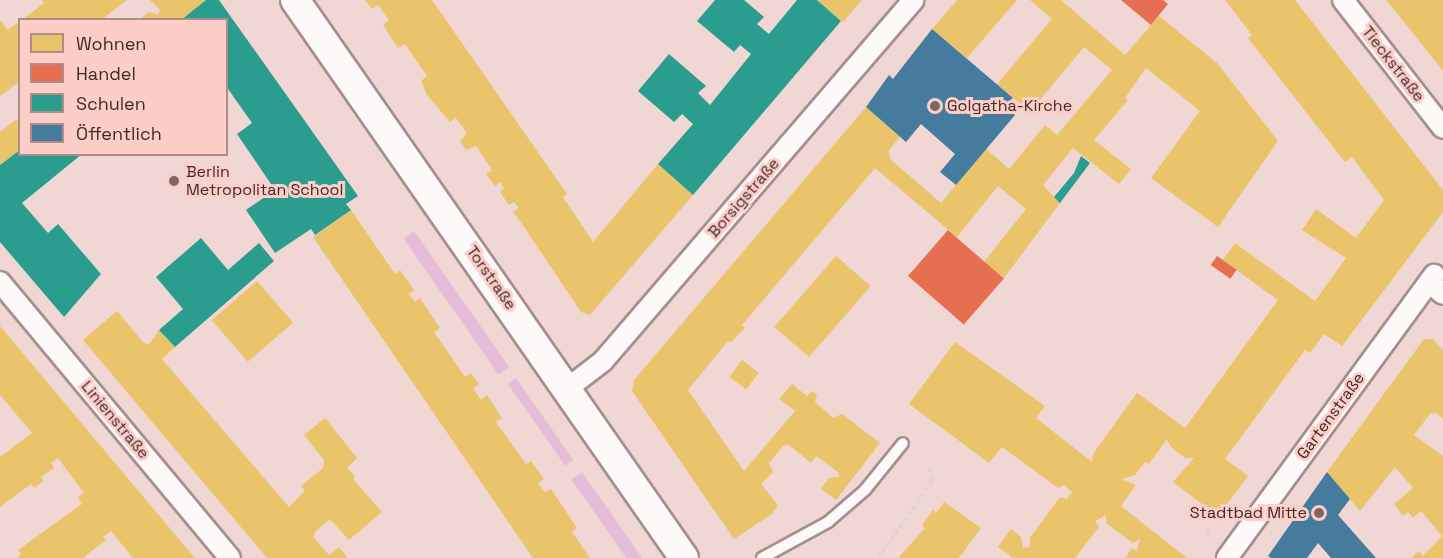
<!DOCTYPE html>
<meta charset="utf-8">
<style>
body{margin:0}
#map{position:relative;width:1443px;height:558px;overflow:hidden;background:#f1d7d4;font-family:"Space Grotesk",sans-serif}
div>[style]{position:absolute}
.green>*{inset:0;background:#e5bdd9;transform-origin:0 0}
.homes>*{inset:0;background:#e9c46a;transform-origin:0 0}
.shops>*{inset:0;background:#e76f51;transform-origin:0 0}
.schools>*{inset:0;background:#2a9d8f}
.public>*{inset:0;background:#457b9d}
.path>*{height:4px;margin-top:-2px;transform-origin:0;background:repeating-linear-gradient(90deg,#ddd5d4 0 4.5px,transparent 0 7.5px)}
.roads{filter:drop-shadow(2px 0 #a3908e) drop-shadow(-2px 0 #a3908e) drop-shadow(0 2px #a3908e) drop-shadow(0 -2px #a3908e)}
.service>*{height:10px;margin:-5px;padding:0 5px;transform-origin:5px;border-radius:5px;background:#fdf9f9}
.minor>*{height:20px;margin:-10px;padding:0 10px;transform-origin:10px;border-radius:10px;background:#fdf9f9}
.secondary>*{height:28px;margin:-14px;padding:0 14px;transform-origin:14px;border-radius:14px;background:#fdf9f9}
.dots>*{width:16px;height:16px;translate:-50% -50%;box-sizing:border-box;border:3px solid #fdcec8;border-radius:50%}
span{translate:-50% -50%;white-space:nowrap;text-align:center;line-height:1.15;-webkit-text-stroke:6px #fdcec8;paint-order:stroke}
.street-label{font-size:16px;color:#3c2a28}
.poi-label{font-size:16px;color:#3c2a28}
.left{translate:0 -50%;text-align:left}
.right{translate:-100% -50%;text-align:right}
.legend{position:absolute;left:18px;top:18px;width:210px;height:138px;box-sizing:border-box;background:#fdcec8;border:2px solid #b08c88;margin:0;padding:8px 10px;list-style:none;font-size:18px;color:#3c2a28}
.legend li{display:flex;align-items:center;gap:12px;height:30px}
.legend b{width:30px;border:2px solid #b08c88}
</style>
<div id="map">
<div class="green">
<div style="left:414px;top:231px;width:166px;height:13px;rotate:55deg"></div>
<div style="left:516px;top:378px;width:100px;height:10px;rotate:55deg"></div>
<div style="left:582px;top:472px;width:105px;height:13px;rotate:55deg"></div>
</div>
<div class="homes">
<div style="clip-path:polygon(42px 0,127px 0,101px 20px,22px 20px,44px 3px)"></div>
<div style="clip-path:polygon(150px 0,206px 0,181px 20px,139px 20px,149px 12px,158px 15px,160px 10px)"></div>
<div style="clip-path:polygon(365px 0,432px 0,567px 194px,563px 197px,593px 242px,658px 164px,693px 195px,590px 315px,581px 312px,522px 224px,513px 212px,519px 208px,514px 202px,509px 205px,500px 192px,504px 188px,500px 182px,495px 186px,486px 174px,492px 170px,476px 146px,466px 150px,460px 141px,467px 133px,456px 118px,450px 122px,427px 95px,421px 81px,427px 76px,405px 44px,398px 48px,383px 25px,389px 20px,378px 5px,372px 9px)"></div>
<div style="clip-path:polygon(817px 0,862px 0,843px 22px)"></div>
<div style="clip-path:polygon(957px 0,1017px 0,967px 58px,932px 29px)"></div>
<div style="clip-path:polygon(1030px 0,1061px 0,1125px 55px,1159px 16px,1217px 63px,1278px 141px,1218px 227px,1151px 178px,1200px 111px,1146px 68px,1125px 98px,1128px 100px,1094px 140px,1131px 169px,1119px 184px,1073px 148px,1043px 185px,1060px 203px,1004px 278px,984px 262px,1026px 209px,998px 186px,957px 237px,875px 168px,742px 325px,745px 328px,731px 342px,728px 341px,688px 390px,744px 471px,795px 411px,779px 399px,792px 384px,807px 396px,812px 391px,817px 395px,815px 402px,833px 418px,842px 414px,880px 443px,836px 500px,821px 489px,829px 478px,839px 477px,839px 473px,816px 456px,811px 463px,789px 445px,783px 446px,769px 463px,773px 472px,761px 484px,778px 505px,772px 514px,734px 539px,632px 391px,634px 380px,866px 107px,900px 137px,889px 150px,890px 159px,941px 203px,986px 149px,1009px 169px,1045px 125px,1057px 135px,1112px 70px,1084px 47px,1030px 112px,997px 84px,1052px 19px)"></div>
<div style="clip-path:polygon(1225px 0,1295px 0,1443px 190px,1443px 212px,1342px 346px,1324px 334px,1310px 353px,1305px 350px,1225px 459px,1248px 476px,1218px 516px,1173px 482px,1194px 458px,1185px 458px,1170px 446px,1167px 439px,1149px 464px,1145px 462px,1135px 475px,1122px 479px,1136px 485px,1121px 506px,1187px 558px,1125px 558px,1132px 548px,1137px 551px,1140px 539px,1133px 543px,1106px 523px,1106px 515px,1095px 521px,1099px 527px,1075px 558px,1013px 558px,998px 547px,1011px 529px,1021px 537px,1023px 548px,1030px 547px,1030px 538px,1060px 497px,1067px 499px,1072px 492px,1064px 485px,1058px 488px,1002px 447px,989px 463px,909px 404px,955px 342px,1045px 406px,1036px 418px,1092px 462px,1093px 454px,1137px 393px,1185px 428px,1278px 300px,1223px 260px,1235px 243px,1315px 301px,1346px 258px,1302px 230px,1316px 209px,1356px 238px,1384px 200px,1352px 157px,1345px 162px,1248px 38px,1252px 35px)"></div>
<div style="clip-path:polygon(1386px 0,1443px 0,1443px 71px,1392px 7px)"></div>
<div style="clip-path:polygon(0 20px,8px 30px,20px 21px,20px 81px,0 96px)"></div>
<div style="clip-path:polygon(17px 119px,20px 150px,0 165px,0 132px)"></div>
<div style="clip-path:polygon(351px 210px,395px 274px,400px 270px,414px 290px,409px 294px,415px 302px,420px 298px,440px 328px,434px 332px,465px 377px,471px 373px,479px 384px,473px 388px,481px 400px,487px 395px,502px 418px,496px 422px,526px 464px,531px 461px,544px 479px,538px 483px,545px 492px,551px 489px,577px 528px,572px 532px,590px 558px,533px 558px,313px 237px)"></div>
<div style="left:836px;top:256px;width:46px;height:94px;rotate:41deg"></div>
<div style="left:257px;top:281px;width:55px;height:60px;rotate:49deg"></div>
<div style="clip-path:polygon(117px 311px,143px 342px,149px 345px,159px 330px,175px 347px,162px 359px,289px 507px,305px 491px,301px 486px,323px 468px,324px 460px,304px 435px,325px 418px,357px 458px,347px 468px,355px 476px,353px 479px,382px 512px,349px 540px,330px 519px,315px 532px,314px 538px,329px 555px,339px 547px,348px 558px,267px 558px,83px 340px)"></div>
<div style="clip-path:polygon(0 326px,188px 550px,195px 558px,133px 558px,111px 531px,103px 537px,106px 540px,83px 558px,17px 558px,21px 554px,18px 550px,82px 504px,78px 497px,84px 493px,58px 458px,51px 463px,54px 468px,41px 477px,44px 481px,34px 488px,31px 484px,0 507px,0 457px,32px 433px,0 395px)"></div>
<div style="clip-path:polygon(1424px 339px,1433px 339px,1443px 350px,1443px 419px,1437px 413px,1430px 414px,1414px 435px,1443px 456px,1443px 558px,1411px 558px,1419px 551px,1423px 556px,1442px 536px,1421px 511px,1413px 518px,1408px 512px,1403px 516px,1394px 504px,1413px 488px,1395px 467px,1360px 511px,1327px 472px)"></div>
<div style="left:742px;top:360px;width:21px;height:21px;rotate:37deg"></div>
<div style="clip-path:polygon(944px 502px,981px 528px,959px 558px,898px 558px,925px 528px,922px 525px,933px 510px,936px 513px)"></div>
</div>
<div class="shops">
<div style="clip-path:polygon(1121px 0,1163px 0,1168px 4px,1151px 25px)"></div>
<div style="left:948px;top:230px;width:74px;height:61px;rotate:41deg"></div>
<div style="left:1217px;top:256px;width:24px;height:11px;rotate:35deg"></div>
</div>
<div class="schools">
<div style="clip-path:polygon(206px 0,219px 0,358px 196px,346px 204px,351px 210px,315px 235px,311px 229px,275px 253px,246px 210px,275px 190px,237px 134px,252px 123px,226px 86px,226px 20px,181px 20px)"></div>
<div style="clip-path:polygon(715px 0,744px 0,764px 17px,757px 24px,769px 34px,797px 0,817px 0,841px 21px,693px 195px,658px 164px,693px 124px,682px 114px,674px 122px,638px 91px,669px 54px,706px 86px,698px 93px,710px 105px,751px 54px,740px 45px,734px 52px,697px 21px)"></div>
<div style="clip-path:polygon(20px 150px,20px 154px,82px 154px,22px 203px,48px 233px,58px 224px,101px 274px,64px 317px,0 242px,0 165px)"></div>
<div style="clip-path:polygon(1081px 156px,1090px 163px,1060px 203px,1054px 197px,1074px 173px)"></div>
<div style="clip-path:polygon(201px 238px,228px 270px,259px 243px,274px 261px,175px 347px,159px 330px,183px 309px,156px 277px)"></div>
</div>
<div class="public">
<div style="clip-path:polygon(932px 29px,1013px 98px,1003px 106px,1015px 115px,956px 185px,940px 172px,955px 154px,921px 124px,906px 142px,866px 107px,889px 75px,893px 79px)"></div>
<div style="clip-path:polygon(1327px 472px,1350px 499px,1338px 515px,1376px 558px,1331px 558px,1318px 543px,1307px 558px,1271px 558px,1268px 556px)"></div>
</div>
<div class="path">
<div style="left:1206px;top:532px;width:9px;rotate:36deg"></div>
<div style="left:878px;top:558px;width:95px;rotate:-54.8deg"></div>
<div style="left:933px;top:480px;width:15px;rotate:-106deg"></div>
</div>
<div class="roads">
<div class="service">
<div style="left:762px;top:558px;width:75px;rotate:-28.6deg"></div>
<div style="left:828px;top:522px;width:49px;rotate:-40.9deg"></div>
<div style="left:865px;top:490px;width:60px;rotate:-51deg"></div>
</div>
<div class="minor">
<div style="left:1343px;top:0;width:162px;rotate:52deg"></div>
<div style="left:0;top:282px;width:359px;rotate:50.2deg"></div>
<div style="left:1429px;top:282px;width:18px;rotate:41deg"></div>
<div style="left:568px;top:388px;width:44px;rotate:-37.6deg"></div>
<div style="left:603px;top:361px;width:476px;rotate:-49.3deg"></div>
<div style="left:1227px;top:558px;width:351px;rotate:-53.8deg"></div>
</div>
<div class="secondary">
<div style="left:295px;top:0;width:680px;rotate:55.12deg"></div>
</div>
</div>
<div class="dots">
<div style="left:935px;top:106px;background:#7b6764"></div>
<div style="left:174px;top:181px;background:#7b6764"></div>
<div style="left:1319px;top:513px;background:#7b6764"></div>
</div>
<div class="street-label">
<span style="left:1393px;top:64px;rotate:52deg">Tieckstraße</span>
<span style="left:744px;top:198px;rotate:-49deg">Borsigstraße</span>
<span style="left:491px;top:278px;rotate:55deg">Torstraße</span>
<span style="left:1331px;top:416px;rotate:-54deg">Gartenstraße</span>
<span style="left:115px;top:420px;rotate:50deg">Linienstraße</span>
</div>
<div class="poi-label">
<span class="left" style="left:947px;top:106px">Golgatha-Kirche</span>
<span class="left" style="left:186px;top:181px">Berlin<br>Metropolitan School</span>
<span class="right" style="left:1307px;top:513px">Stadtbad Mitte</span>
</div>
<ul class="legend">
<li><b style="height:16px;background:#e9c46a"></b>Wohnen</li>
<li><b style="height:16px;background:#e76f51"></b>Handel</li>
<li><b style="height:16px;background:#2a9d8f"></b>Schulen</li>
<li><b style="height:16px;background:#457b9d"></b>Öffentlich</li>
</ul>
</div>
